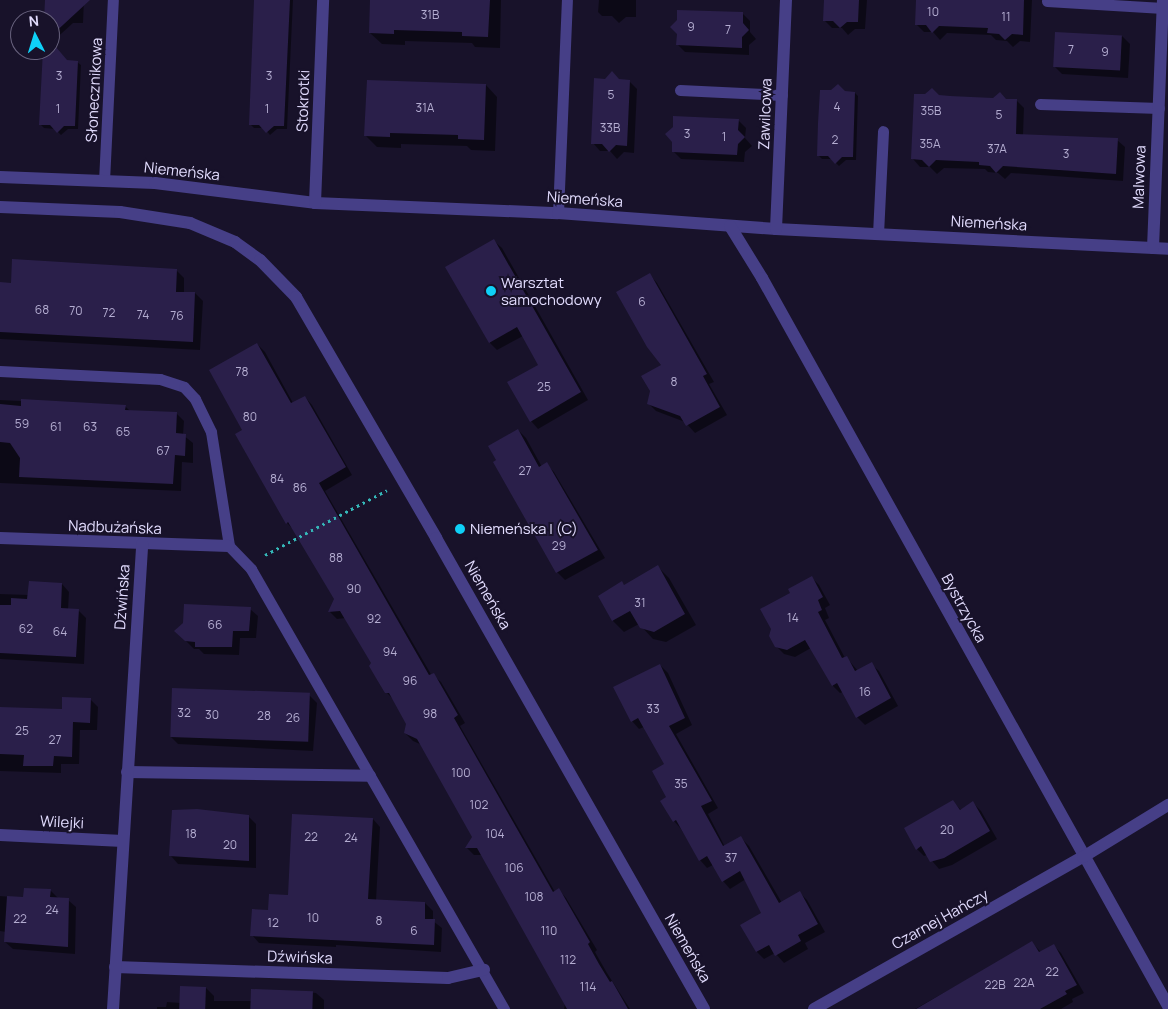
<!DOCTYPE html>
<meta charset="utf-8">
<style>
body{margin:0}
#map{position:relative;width:1168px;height:1009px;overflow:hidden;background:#18122a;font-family:Manrope,sans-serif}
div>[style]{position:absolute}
.shadow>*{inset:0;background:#0007}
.building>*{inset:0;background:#2a1f4a;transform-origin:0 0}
.path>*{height:3px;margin-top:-1.5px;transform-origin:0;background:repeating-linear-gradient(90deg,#35b8b9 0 2.5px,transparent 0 6.5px)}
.service>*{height:11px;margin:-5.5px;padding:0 5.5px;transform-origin:5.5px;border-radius:5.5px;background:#463f87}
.minor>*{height:12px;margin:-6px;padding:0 6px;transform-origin:6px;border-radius:6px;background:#463f87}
.dots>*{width:14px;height:14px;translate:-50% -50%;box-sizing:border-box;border:2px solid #18122a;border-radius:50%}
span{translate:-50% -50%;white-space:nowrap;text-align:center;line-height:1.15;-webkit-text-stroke:4px #18122a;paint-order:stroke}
.number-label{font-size:12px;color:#b4add1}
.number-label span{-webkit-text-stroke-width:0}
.street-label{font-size:15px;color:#e2dcfe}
.poi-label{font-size:15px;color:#e2dcfe}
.left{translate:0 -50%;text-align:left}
.north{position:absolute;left:10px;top:10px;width:50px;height:50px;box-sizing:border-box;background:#18122a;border:1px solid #69637f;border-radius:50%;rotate:355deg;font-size:14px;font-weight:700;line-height:20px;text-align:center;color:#e2dcfe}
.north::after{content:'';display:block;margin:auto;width:18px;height:22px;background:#0fd0f7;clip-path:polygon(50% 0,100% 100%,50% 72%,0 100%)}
</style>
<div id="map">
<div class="shadow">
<div style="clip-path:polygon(46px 0,84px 0,83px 23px,73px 23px,51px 43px,67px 61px,77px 62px,81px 65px,78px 129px,68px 129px,61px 135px,55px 129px,44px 128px,40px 124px,44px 50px,50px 50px,50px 20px,45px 20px)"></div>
<div style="clip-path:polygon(255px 0,293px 0,287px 129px,277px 129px,270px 135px,264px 128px,254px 128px,250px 124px)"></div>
<div style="clip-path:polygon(371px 0,501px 0,500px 48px,475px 47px,472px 43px,405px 41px,405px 45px,382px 44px,370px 33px)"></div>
<div style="clip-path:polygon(599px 0,636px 0,636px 17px,626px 17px,619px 23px,612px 16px,602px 16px,598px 12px)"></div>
<div style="clip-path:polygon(825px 0,867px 0,865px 29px,855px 29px,848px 35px,842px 28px,832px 28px,824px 20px)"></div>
<div style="clip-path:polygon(917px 0,1032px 0,1030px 42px,1020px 41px,1013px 47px,1007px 41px,996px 40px,991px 35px,947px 33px,940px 40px,933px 32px,924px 32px,916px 24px)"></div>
<div style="clip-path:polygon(742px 13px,750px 21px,750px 32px,756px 39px,749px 45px,749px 55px,685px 52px,677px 44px)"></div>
<div style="clip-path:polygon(1122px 36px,1130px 44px,1128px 78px,1062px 74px,1055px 67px)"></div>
<div style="clip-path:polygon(620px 80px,629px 81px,637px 89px,634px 153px,624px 152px,617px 159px,610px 151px,600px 151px,593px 143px)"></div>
<div style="clip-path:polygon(486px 85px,497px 97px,495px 151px,471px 150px,467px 146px,401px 144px,401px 148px,377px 147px,366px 136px)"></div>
<div style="clip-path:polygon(845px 92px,855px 93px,858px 96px,856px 160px,846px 160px,839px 166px,832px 159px,822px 159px,818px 155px)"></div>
<div style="clip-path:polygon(939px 96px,1016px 100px,1024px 108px,1023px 135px,1117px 140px,1125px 147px,1123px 181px,1011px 173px,1005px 179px,998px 173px,988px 172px,985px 169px,944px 168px,937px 174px,930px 167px,920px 167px,913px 159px)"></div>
<div style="clip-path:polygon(738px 120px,746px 128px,745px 138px,752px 146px,745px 152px,744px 162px,681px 159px,673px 151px)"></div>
<div style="clip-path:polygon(494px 241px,502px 248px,588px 400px,538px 429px,531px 421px,540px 365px,523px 336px,497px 350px,490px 343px)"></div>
<div style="clip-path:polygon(176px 270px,184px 278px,184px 293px,195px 293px,203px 301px,200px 350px,0 339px,0 284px)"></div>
<div style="clip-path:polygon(650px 275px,657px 283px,714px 382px,709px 384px,727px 415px,695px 433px,685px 422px,656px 411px,648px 403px,662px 366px)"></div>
<div style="clip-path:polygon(257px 344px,265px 352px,293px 403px,305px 397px,312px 405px,352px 475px,325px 491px,432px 676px,433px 675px,441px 682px,465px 723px,460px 726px,555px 892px,559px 890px,566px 898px,597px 950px,595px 952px,607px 973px,630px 1009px,564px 1009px,565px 1004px,483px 855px,474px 855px,467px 848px,473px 837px,422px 745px,413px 741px,405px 733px,407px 724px,394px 700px,386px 692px,372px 663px,346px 618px,337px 619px,330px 612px,335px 599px,294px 530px,287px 523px,243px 431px)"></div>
<div style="clip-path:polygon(0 400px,125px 406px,130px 411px,176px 413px,184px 421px,183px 435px,193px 443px,193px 463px,182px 462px,181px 491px,0 483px)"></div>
<div style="clip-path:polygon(518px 430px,526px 438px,542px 467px,546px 464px,554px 472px,605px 558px,565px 580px,557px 572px,495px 462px)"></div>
<div style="clip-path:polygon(658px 567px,669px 578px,696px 625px,666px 642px,653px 639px,639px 624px,624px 632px,613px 621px,622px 583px,625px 586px)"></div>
<div style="clip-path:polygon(811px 577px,819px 585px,830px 605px,825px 608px,829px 618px,825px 620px,845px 658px,846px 657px,858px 671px,871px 664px,879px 671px,898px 706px,865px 725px,857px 717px,843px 692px,840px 693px,833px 686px,811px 648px,795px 657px,784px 654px,776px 646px,791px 593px)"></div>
<div style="clip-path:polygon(62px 584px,69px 592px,68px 610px,78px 610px,86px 618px,84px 664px,0 659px,0 594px,29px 595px)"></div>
<div style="clip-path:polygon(250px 609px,258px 616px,256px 638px,240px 638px,239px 655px,204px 654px,199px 649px,194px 649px,176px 631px)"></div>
<div style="clip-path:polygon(660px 665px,668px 673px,692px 725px,676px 734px,718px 808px,708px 814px,725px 847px,741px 838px,749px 846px,782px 903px,800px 893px,807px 900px,825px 932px,805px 943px,808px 949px,784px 963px,775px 953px,764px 959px,757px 952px,742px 925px,763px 913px,746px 879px,730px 889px,723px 881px,713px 865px,707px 868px,700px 860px,681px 829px,674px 821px,668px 797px,665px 765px,644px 727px,639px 729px,632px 721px)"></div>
<div style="clip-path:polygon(309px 695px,317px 703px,313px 751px,178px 744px,170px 736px)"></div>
<div style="clip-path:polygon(90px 699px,98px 707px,97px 730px,80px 730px,79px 764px,61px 764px,61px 773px,0 771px,0 708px,63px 710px)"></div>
<div style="clip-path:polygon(953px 802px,961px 810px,973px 803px,981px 811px,997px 839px,952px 865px,939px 869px,927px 855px,924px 856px,917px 849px)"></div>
<div style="clip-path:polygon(248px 816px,256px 824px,256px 868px,178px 864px,171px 856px)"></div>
<div style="clip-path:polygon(373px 819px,380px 827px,376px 901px,425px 903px,433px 911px,433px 921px,442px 928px,441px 952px,336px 945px,336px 947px,259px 943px,252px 935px,269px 911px,289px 897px)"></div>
<div style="clip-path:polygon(50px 890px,58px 898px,68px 900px,76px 907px,75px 954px,13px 949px,5px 942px,6px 932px,0 931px,0 896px,25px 898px)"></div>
<div style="clip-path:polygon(1032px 943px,1041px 952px,1053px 945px,1061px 953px,1084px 993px,1072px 999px,1073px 1002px,1061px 1009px,915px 1009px)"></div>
<div style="clip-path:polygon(206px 988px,214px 996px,214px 1001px,252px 1001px,294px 991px,316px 993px,324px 1000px,324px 1009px,157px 1009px,157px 1007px,166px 1007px,167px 1002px,181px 1003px)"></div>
</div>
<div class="building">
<div style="clip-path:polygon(45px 0,90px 0,50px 37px,50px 20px,44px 20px)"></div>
<div style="clip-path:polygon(254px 0,290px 0,284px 126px,274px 126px,266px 133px,259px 125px,249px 125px)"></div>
<div style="clip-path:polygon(370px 0,490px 0,488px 37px,462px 36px,462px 32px,394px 30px,394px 34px,369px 33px)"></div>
<div style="clip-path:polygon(824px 0,859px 0,858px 22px,847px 22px,840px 28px,833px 21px,823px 21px)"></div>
<div style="clip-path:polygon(916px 0,1024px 0,1023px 35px,1012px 34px,1005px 40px,999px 34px,987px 33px,988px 28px,939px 26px,932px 33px,926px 25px,915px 25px)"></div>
<div style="clip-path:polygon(677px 10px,743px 12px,743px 23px,749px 30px,742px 37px,742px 48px,676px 45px,677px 34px,670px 27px,677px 20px)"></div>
<div style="left:1055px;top:32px;width:67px;height:35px;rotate:3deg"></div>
<div style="clip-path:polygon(50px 40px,67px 60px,78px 61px,75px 126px,64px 126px,57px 133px,50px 125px,39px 125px,43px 50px,50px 50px)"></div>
<div style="clip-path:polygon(612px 71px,619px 79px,630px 80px,627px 146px,616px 145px,609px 152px,602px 144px,591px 144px,594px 78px,605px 79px)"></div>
<div style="clip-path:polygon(367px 80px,486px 84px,484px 140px,458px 139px,458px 135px,390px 133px,390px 137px,364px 136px)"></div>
<div style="clip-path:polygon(838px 84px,845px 91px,855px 92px,854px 124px,853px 157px,842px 157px,835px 164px,828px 156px,817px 156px,818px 123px,820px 90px,831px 90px)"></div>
<div style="clip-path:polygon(932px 88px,939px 95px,950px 96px,993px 98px,1000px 92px,1006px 99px,1017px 99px,1016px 134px,1118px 138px,1116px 174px,1003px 166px,996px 173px,990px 166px,979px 165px,979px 162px,936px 160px,929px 167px,922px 160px,911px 159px,914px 94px,925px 94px)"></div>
<div style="clip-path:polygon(673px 116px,739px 119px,738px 130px,745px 137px,738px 144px,737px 155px,672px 152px,672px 142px,665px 134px,673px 127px)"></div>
<div style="clip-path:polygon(494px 239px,581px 392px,530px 422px,507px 382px,538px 365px,517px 327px,489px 343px,445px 267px)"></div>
<div style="clip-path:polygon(12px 259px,177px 269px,176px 292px,195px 292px,193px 342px,0 332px,0 282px,11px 283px)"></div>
<div style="clip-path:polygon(650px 273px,707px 374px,703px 376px,720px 407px,686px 426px,680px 416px,647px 404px,650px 391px,641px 376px,661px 365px,647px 347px,616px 292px)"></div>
<div style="clip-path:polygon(257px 343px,291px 403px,305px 396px,346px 467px,319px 483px,429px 675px,434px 673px,458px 715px,454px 718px,553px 892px,559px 888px,590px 942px,588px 944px,599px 964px,610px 982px,612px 981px,628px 1009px,567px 1009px,477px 848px,465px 848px,472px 837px,417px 739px,404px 733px,406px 724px,389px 693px,385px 693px,376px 678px,369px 666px,371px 663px,340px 611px,328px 612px,334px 599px,288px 522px,286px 524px,235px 434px,242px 430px,209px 370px)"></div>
<div style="clip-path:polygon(21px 399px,126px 405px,125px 410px,177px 412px,176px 433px,186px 434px,185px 456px,175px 455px,173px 484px,19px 477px,20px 458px,10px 443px,0 442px,0 404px,21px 406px)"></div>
<div style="clip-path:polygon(518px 429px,539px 467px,547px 462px,598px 550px,556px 573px,493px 462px,496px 460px,488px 446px)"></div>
<div style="clip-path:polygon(658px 565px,685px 614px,654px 632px,640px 628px,630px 611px,612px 621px,598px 596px,622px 581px,624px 585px)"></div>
<div style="clip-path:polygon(812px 576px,823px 597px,818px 600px,822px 610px,818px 612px,842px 658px,847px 656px,855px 671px,872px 662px,891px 698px,856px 718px,837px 683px,832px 686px,805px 640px,787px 650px,775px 647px,769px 636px,771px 629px,760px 609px,790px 593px,788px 589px)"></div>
<div style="clip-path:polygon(29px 581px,62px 583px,61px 608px,79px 609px,76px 657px,0 653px,0 605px,11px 605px,11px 598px,27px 599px)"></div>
<div style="clip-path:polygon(184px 604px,251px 607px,249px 631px,233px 631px,232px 647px,195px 647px,195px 642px,185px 641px,174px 631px,183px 623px)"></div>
<div style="clip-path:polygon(660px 664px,685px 718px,669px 726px,712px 801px,701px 806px,723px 846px,741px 836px,779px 903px,800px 891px,818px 924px,798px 935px,801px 941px,775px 956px,769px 945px,756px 952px,740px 925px,761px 913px,740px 871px,722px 882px,707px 856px,699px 861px,676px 820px,673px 822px,660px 801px,666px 797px,652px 771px,664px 764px,638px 718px,631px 722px,613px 687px)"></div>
<div style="left:172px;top:688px;width:138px;height:49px;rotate:2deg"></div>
<div style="clip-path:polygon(62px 697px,91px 698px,90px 723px,73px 722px,72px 757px,54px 756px,53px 766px,23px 766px,24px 755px,0 754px,0 707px,62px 709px)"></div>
<div style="clip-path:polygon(953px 800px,960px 810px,973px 801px,990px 831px,944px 858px,930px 862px,921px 846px,916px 850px,904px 828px)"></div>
<div style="clip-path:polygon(197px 809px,249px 815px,249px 861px,169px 856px,172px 810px)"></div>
<div style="clip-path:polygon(292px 814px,373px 818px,368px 899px,425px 902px,425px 919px,435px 919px,434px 945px,250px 936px,252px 909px,268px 910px,269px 894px,288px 895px)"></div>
<div style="clip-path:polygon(24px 888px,51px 889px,50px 897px,69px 898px,68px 947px,4px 942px,7px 896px,23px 897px)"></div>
<div style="clip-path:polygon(1032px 941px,1039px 952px,1054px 944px,1077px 985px,1065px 991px,1067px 994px,1040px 1009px,916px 1009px)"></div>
<div style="left:180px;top:986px;width:26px;height:23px;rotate:2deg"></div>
<div style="left:251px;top:989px;width:62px;height:20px;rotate:2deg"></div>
</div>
<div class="path">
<div style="left:265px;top:555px;width:138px;rotate:-28deg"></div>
</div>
<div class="service">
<div style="left:1047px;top:1px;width:116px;rotate:3.5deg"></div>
<div style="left:680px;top:90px;width:102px;rotate:2.8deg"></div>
<div style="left:1040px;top:104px;width:119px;rotate:1.9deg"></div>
<div style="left:104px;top:181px;width:181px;rotate:-87.2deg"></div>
<div style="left:558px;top:213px;width:213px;rotate:-87.6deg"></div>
<div style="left:878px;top:234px;width:103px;rotate:-87.2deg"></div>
<div style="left:0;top:371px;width:160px;rotate:2.9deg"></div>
<div style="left:160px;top:379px;width:25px;rotate:18deg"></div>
<div style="left:184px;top:387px;width:16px;rotate:47deg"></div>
<div style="left:195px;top:399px;width:37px;rotate:64deg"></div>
<div style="left:211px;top:432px;width:115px;rotate:81deg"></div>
<div style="left:229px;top:546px;width:32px;rotate:46deg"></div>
<div style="left:251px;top:569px;width:508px;rotate:60.1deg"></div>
</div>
<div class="minor">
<div style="left:0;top:177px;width:155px;rotate:2.2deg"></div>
<div style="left:155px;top:183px;width:161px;rotate:7.1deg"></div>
<div style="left:315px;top:203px;width:243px;rotate:2.4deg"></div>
<div style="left:558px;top:213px;width:219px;rotate:4.2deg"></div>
<div style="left:776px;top:229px;width:393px;rotate:2.9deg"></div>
<div style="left:315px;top:203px;width:203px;rotate:-87.7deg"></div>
<div style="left:0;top:207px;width:120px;rotate:2.4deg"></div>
<div style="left:120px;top:212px;width:71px;rotate:8.9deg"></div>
<div style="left:190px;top:223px;width:49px;rotate:22.9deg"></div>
<div style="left:235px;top:242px;width:31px;rotate:36deg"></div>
<div style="left:260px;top:260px;width:52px;rotate:45.8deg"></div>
<div style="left:296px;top:297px;width:279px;rotate:59.8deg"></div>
<div style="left:436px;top:538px;width:542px;rotate:60.36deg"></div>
<div style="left:730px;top:226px;width:61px;rotate:58.4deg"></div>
<div style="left:762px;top:278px;width:834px;rotate:60.85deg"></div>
<div style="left:776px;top:229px;width:229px;rotate:-87.5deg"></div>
<div style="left:1153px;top:248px;width:248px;rotate:-87.7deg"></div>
<div style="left:0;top:538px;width:229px;rotate:2deg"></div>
<div style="left:127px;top:772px;width:243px;rotate:0.9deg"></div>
<div style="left:0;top:835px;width:123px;rotate:2.8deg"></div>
<div style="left:115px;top:967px;width:333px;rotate:1.9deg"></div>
<div style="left:448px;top:978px;width:37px;rotate:-13deg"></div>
<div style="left:113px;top:1009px;width:466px;rotate:-86.4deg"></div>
<div style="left:814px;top:1009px;width:309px;rotate:-29.5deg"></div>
<div style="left:1083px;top:857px;width:100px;rotate:-31.5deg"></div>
</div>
<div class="dots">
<div style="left:491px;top:291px;background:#0fd0f7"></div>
<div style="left:460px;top:529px;background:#0fd0f7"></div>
</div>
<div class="number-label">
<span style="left:933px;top:12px">10</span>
<span style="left:430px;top:15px">31B</span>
<span style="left:1006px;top:17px">11</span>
<span style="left:691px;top:27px">9</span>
<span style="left:728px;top:30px">7</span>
<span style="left:1071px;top:50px">7</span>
<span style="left:1105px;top:52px">9</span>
<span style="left:59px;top:76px">3</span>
<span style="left:269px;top:76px">3</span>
<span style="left:611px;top:95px">5</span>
<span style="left:837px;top:107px">4</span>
<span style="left:425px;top:108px">31A</span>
<span style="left:58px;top:109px">1</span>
<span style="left:267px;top:109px">1</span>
<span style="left:931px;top:111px">35B</span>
<span style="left:999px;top:115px">5</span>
<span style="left:610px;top:128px">33B</span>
<span style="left:687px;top:134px">3</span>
<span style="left:724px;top:137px">1</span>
<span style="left:835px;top:140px">2</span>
<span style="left:930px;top:144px">35A</span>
<span style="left:997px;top:149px">37A</span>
<span style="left:1066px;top:154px">3</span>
<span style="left:642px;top:302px">6</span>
<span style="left:42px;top:310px">68</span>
<span style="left:76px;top:311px">70</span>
<span style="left:109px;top:313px">72</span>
<span style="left:143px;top:315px">74</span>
<span style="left:177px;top:316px">76</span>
<span style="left:242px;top:372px">78</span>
<span style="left:674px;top:382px">8</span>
<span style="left:544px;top:387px">25</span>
<span style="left:250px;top:417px">80</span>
<span style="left:22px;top:424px">59</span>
<span style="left:56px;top:427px">61</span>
<span style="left:90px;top:427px">63</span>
<span style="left:123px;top:432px">65</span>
<span style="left:163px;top:451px">67</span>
<span style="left:525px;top:471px">27</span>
<span style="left:277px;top:479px">84</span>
<span style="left:300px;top:488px">86</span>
<span style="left:559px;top:546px">29</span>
<span style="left:336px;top:558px">88</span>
<span style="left:354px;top:589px">90</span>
<span style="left:640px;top:603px">31</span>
<span style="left:793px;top:618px">14</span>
<span style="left:374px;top:619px">92</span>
<span style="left:215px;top:625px">66</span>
<span style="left:26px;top:629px">62</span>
<span style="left:60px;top:632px">64</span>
<span style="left:390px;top:652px">94</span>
<span style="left:410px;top:681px">96</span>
<span style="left:865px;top:692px">16</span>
<span style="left:653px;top:709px">33</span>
<span style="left:184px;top:713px">32</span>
<span style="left:430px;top:714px">98</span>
<span style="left:212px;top:715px">30</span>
<span style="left:264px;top:716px">28</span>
<span style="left:293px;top:718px">26</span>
<span style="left:22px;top:731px">25</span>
<span style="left:55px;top:740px">27</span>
<span style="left:461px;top:773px">100</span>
<span style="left:681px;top:784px">35</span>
<span style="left:479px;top:805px">102</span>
<span style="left:947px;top:830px">20</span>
<span style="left:191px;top:834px">18</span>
<span style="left:495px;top:834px">104</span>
<span style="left:311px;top:837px">22</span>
<span style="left:351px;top:838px">24</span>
<span style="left:230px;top:845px">20</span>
<span style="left:731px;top:858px">37</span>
<span style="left:514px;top:868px">106</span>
<span style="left:534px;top:897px">108</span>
<span style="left:52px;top:910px">24</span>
<span style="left:313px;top:918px">10</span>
<span style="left:20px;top:919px">22</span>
<span style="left:379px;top:921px">8</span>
<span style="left:273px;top:923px">12</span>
<span style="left:414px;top:931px">6</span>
<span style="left:549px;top:931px">110</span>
<span style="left:568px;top:960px">112</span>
<span style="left:1052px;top:972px">22</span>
<span style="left:1024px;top:983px">22A</span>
<span style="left:995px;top:985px">22B</span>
<span style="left:588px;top:987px">114</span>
</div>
<div class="street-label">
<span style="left:94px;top:90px;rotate:-87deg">Słonecznikowa</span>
<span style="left:303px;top:101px;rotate:-88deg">Stokrotki</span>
<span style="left:765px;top:114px;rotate:-88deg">Zawilcowa</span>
<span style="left:182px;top:171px;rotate:6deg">Niemeńska</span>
<span style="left:1139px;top:177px;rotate:-88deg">Malwowa</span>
<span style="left:585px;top:199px;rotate:4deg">Niemeńska</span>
<span style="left:989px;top:223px;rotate:3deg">Niemeńska</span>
<span style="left:115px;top:527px;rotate:2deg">Nadbużańska</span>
<span style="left:488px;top:595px;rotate:60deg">Niemeńska</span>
<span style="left:122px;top:597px;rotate:-86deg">Dźwińska</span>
<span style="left:964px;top:608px;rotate:61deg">Bystrzycka</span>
<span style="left:62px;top:822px;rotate:3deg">Wilejki</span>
<span style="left:940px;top:919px;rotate:-29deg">Czarnej Hańczy</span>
<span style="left:688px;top:948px;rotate:60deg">Niemeńska</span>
<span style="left:300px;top:957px;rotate:2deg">Dźwińska</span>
</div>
<div class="poi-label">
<span class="left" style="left:501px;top:291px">Warsztat<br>samochodowy</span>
<span class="left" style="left:470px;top:529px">Niemeńska I (C)</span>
</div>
<div class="north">N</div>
</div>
